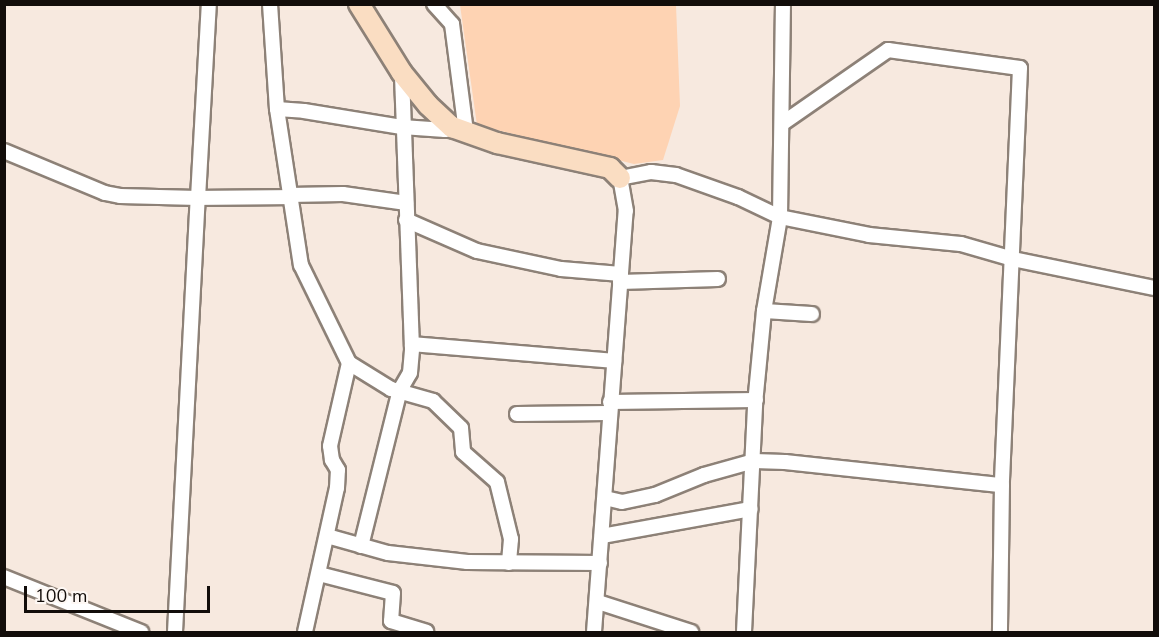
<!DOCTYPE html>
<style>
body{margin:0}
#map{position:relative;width:1159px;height:637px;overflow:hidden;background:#f7e9df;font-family:"Nunito Sans",sans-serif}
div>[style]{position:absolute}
.green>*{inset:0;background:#fed3b3}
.roads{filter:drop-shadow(2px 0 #8d8177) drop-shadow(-2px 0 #8d8177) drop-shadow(0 2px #8d8177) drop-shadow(0 -2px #8d8177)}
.street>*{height:14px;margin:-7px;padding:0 7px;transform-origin:7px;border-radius:7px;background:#fff}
.secondary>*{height:20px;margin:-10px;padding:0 10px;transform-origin:10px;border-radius:10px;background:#faddc2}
span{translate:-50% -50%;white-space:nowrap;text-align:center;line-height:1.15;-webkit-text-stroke:5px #fef8f4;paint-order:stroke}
.frame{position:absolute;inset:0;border:6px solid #120d0a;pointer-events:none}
.scale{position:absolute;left:24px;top:586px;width:186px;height:27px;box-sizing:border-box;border:3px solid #120d0a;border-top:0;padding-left:8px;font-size:18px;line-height:21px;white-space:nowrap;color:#120d0a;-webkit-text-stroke:4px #fef8f4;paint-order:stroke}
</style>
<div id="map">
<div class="green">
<div style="clip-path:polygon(460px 5px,676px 5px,680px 106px,663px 160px,634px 164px,477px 125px)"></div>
</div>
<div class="roads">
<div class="street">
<div style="left:270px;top:4px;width:105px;rotate:86.2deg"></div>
<div style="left:277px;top:109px;width:158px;rotate:81.3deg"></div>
<div style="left:301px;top:265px;width:109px;rotate:63.9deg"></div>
<div style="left:349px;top:363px;width:49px;rotate:31.8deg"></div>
<div style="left:391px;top:389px;width:44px;rotate:15.9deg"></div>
<div style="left:433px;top:401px;width:39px;rotate:44deg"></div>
<div style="left:461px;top:428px;width:24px;rotate:85deg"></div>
<div style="left:463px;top:452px;width:45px;rotate:41.4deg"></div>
<div style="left:497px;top:482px;width:59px;rotate:76.2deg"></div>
<div style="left:511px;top:539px;width:24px;rotate:95deg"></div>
<div style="left:434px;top:4px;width:27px;rotate:48deg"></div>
<div style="left:452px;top:24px;width:109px;rotate:82.6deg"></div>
<div style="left:277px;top:109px;width:27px;rotate:4deg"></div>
<div style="left:304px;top:111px;width:99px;rotate:9.3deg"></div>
<div style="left:402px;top:127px;width:43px;rotate:4deg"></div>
<div style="left:445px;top:130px;width:8px;rotate:-23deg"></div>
<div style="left:783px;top:123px;width:128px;rotate:-34.8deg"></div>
<div style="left:888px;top:50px;width:133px;rotate:7.8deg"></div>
<div style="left:1020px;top:68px;width:417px;rotate:92.5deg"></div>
<div style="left:1002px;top:485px;width:147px;rotate:90.8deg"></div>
<div style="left:4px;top:151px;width:109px;rotate:22.6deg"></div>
<div style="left:105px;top:193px;width:15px;rotate:11deg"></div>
<div style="left:120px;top:196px;width:78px;rotate:1.5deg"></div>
<div style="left:198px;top:198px;width:194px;rotate:-86.8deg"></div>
<div style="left:289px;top:195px;width:54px;rotate:-1.1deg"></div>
<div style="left:343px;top:194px;width:64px;rotate:8.1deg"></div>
<div style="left:406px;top:220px;width:77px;rotate:23.6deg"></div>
<div style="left:477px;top:251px;width:86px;rotate:12.1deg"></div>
<div style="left:561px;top:269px;width:60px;rotate:4.8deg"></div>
<div style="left:620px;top:282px;width:98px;rotate:-1.8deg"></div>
<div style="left:764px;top:311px;width:48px;rotate:3.6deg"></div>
<div style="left:412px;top:344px;width:203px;rotate:4.8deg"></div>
<div style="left:610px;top:402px;width:146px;rotate:-0.8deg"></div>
<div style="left:517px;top:414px;width:92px;rotate:-0.6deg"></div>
<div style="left:605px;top:498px;width:17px;rotate:13deg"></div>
<div style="left:622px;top:502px;width:34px;rotate:-12deg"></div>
<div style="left:655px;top:495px;width:53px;rotate:-22.2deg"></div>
<div style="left:704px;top:475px;width:52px;rotate:-15.6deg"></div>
<div style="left:754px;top:461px;width:31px;rotate:2deg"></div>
<div style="left:785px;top:462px;width:218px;rotate:6.1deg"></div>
<div style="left:327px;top:536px;width:63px;rotate:15.6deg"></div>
<div style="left:388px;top:553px;width:80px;rotate:6.5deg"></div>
<div style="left:467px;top:562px;width:133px;rotate:0.4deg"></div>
<div style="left:602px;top:536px;width:151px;rotate:-10.3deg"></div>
<div style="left:361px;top:546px;width:161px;rotate:-76deg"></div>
<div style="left:400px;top:390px;width:20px;rotate:-60deg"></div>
<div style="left:410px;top:373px;width:25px;rotate:-85deg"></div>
<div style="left:412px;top:348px;width:275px;rotate:-92.1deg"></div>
<div style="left:319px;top:574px;width:76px;rotate:14.4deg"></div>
<div style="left:393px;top:593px;width:28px;rotate:94deg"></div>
<div style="left:391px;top:621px;width:37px;rotate:17deg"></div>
<div style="left:4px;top:577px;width:148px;rotate:21.9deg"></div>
<div style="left:598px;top:602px;width:98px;rotate:17.9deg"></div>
<div style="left:175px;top:632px;width:435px;rotate:-87deg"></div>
<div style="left:198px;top:198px;width:93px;rotate:-0.6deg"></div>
<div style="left:305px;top:632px;width:148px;rotate:-77.5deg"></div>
<div style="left:337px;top:488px;width:18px;rotate:-87deg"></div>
<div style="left:338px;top:470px;width:12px;rotate:-121deg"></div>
<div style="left:332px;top:460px;width:14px;rotate:-98deg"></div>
<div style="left:330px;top:446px;width:85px;rotate:-77.1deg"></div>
<div style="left:594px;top:632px;width:422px;rotate:-85.7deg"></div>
<div style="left:626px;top:211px;width:34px;rotate:-100deg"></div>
<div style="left:620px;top:178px;width:32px;rotate:-11deg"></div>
<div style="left:651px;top:172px;width:25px;rotate:7deg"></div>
<div style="left:676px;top:175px;width:66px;rotate:19.5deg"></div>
<div style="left:738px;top:197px;width:47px;rotate:25.5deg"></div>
<div style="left:780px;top:217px;width:91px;rotate:11.4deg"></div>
<div style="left:869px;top:235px;width:92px;rotate:5.6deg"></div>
<div style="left:961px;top:244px;width:54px;rotate:16.1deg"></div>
<div style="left:1013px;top:259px;width:144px;rotate:11.6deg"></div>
<div style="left:744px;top:632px;width:228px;rotate:-87.2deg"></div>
<div style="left:755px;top:404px;width:93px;rotate:-84.5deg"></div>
<div style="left:764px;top:311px;width:95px;rotate:-80.3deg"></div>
<div style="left:780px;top:217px;width:213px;rotate:-89.2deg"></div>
</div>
<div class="secondary">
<div style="left:359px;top:4px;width:81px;rotate:58.1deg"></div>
<div style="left:402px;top:73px;width:41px;rotate:50.9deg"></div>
<div style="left:428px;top:105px;width:33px;rotate:43deg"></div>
<div style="left:452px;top:127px;width:48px;rotate:19.6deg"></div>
<div style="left:497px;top:143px;width:116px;rotate:12.5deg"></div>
<div style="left:610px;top:168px;width:14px;rotate:45deg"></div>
</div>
</div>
<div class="frame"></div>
<div class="scale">100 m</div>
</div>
